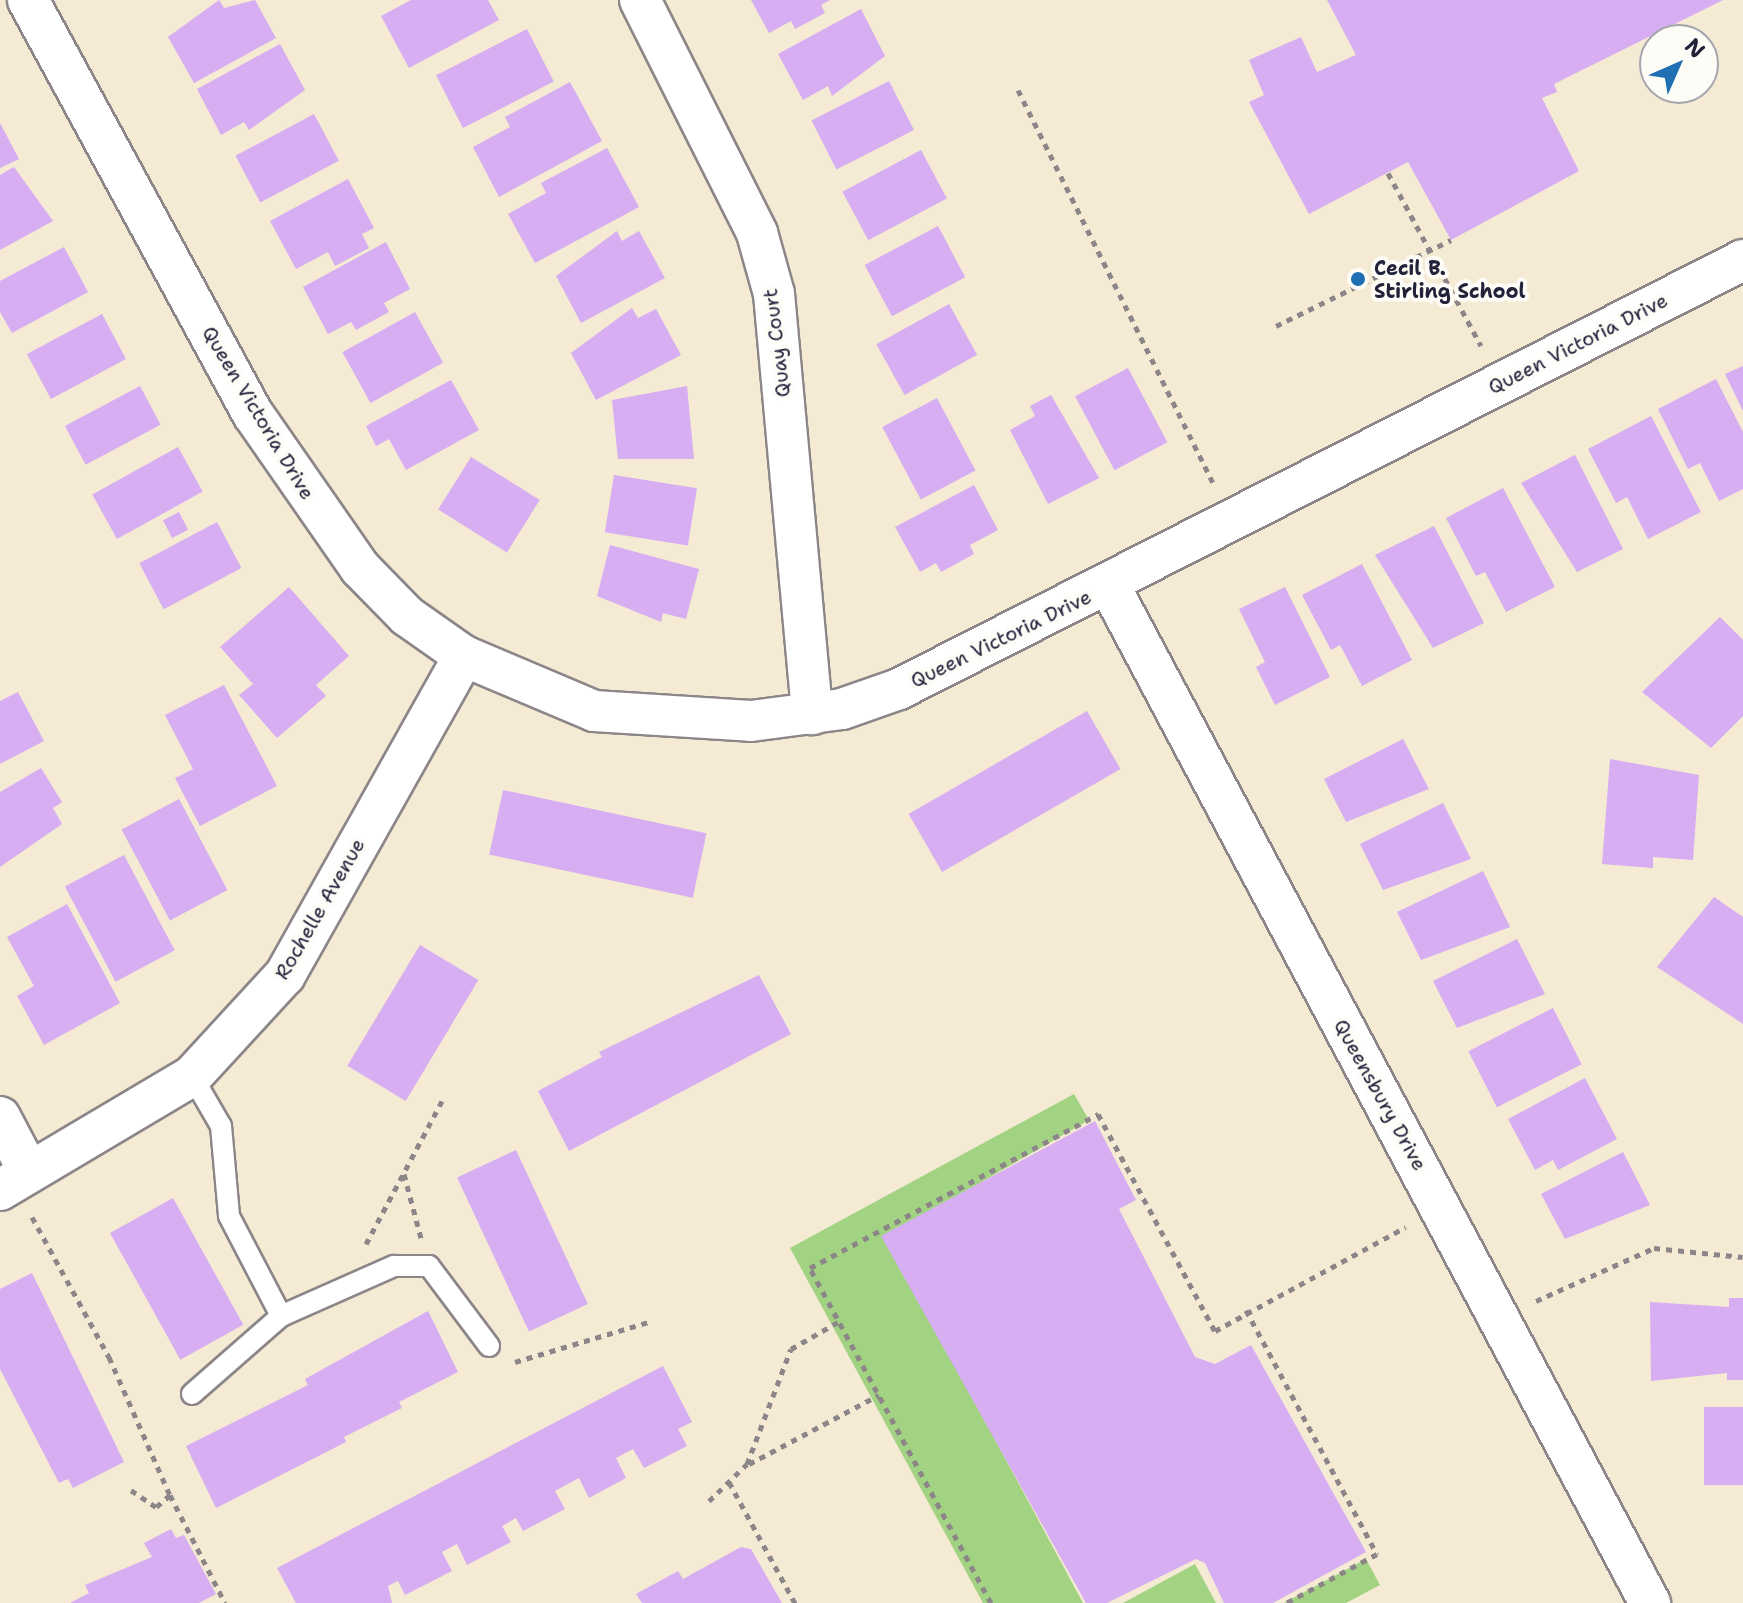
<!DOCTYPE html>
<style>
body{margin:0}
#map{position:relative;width:1743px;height:1603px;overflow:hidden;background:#f5ead4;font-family:"Shantell Sans",sans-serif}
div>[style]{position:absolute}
.green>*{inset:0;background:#a1d382}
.building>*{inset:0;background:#d6aef1;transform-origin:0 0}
.path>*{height:5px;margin-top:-2.5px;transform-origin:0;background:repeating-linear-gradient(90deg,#8c8688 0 6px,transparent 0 12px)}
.roads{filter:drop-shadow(2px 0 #8c8688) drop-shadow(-2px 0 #8c8688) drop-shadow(0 2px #8c8688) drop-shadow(0 -2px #8c8688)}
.lane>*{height:20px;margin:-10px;padding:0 10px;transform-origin:10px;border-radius:10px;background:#fff}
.street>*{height:40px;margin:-20px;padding:0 20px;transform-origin:20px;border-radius:20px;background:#fff}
.dots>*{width:22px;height:22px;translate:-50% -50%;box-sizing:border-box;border:4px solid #fdfcf7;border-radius:50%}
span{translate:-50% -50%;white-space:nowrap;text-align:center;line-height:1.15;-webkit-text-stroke:8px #fdfcf7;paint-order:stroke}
.poi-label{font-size:20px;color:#22223b;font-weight:700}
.left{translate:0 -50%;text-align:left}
.street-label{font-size:20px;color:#22223b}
.north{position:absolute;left:1639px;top:24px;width:80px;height:80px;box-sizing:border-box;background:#fdfcf7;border:2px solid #a5a5ac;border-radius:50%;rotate:45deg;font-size:22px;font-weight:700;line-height:32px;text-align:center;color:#22223b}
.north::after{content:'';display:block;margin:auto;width:28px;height:36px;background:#1f6fb2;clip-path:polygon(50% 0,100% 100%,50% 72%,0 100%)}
</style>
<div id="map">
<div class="green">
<div style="clip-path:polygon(1074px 1094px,1089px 1120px,886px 1237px,1083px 1603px,983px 1603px,790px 1248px)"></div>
<div style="clip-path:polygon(1366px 1559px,1380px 1585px,1346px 1603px,1284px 1603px)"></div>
<div style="clip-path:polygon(1195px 1564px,1216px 1603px,1123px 1603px)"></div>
</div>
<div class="building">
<div style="clip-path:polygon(219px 0,224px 8px,255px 0,276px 38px,194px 83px,168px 37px)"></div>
<div style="clip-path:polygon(411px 0,488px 0,499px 20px,409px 68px,381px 16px)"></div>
<div style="clip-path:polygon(751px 0,830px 0,821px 5px,825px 13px,795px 29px,791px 21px,769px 33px)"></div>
<div style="clip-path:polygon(1327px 0,1723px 0,1554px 84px,1557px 92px,1542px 98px,1579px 171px,1451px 240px,1408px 162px,1309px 214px,1249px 102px,1264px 95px,1249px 60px,1301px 37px,1317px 72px,1356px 55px)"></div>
<div style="clip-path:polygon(861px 9px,885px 56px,832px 96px,828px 86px,803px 100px,778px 54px)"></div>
<div style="left:527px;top:29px;width:59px;height:102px;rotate:63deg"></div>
<div style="clip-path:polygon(280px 44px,305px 90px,249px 130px,244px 122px,221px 135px,197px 89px)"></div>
<div style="left:889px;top:81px;width:55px;height:87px;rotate:63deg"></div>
<div style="clip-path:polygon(570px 82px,602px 141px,499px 197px,473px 147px,510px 127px,505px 117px)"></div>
<div style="left:314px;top:114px;width:53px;height:89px;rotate:62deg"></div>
<div style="clip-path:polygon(0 123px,19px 159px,0 168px)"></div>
<div style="clip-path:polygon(607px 148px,639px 207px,535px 263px,508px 214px,546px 193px,541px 183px)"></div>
<div style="left:921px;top:150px;width:55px;height:89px;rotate:62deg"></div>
<div style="clip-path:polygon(14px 167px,53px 221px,0 250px,0 175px)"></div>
<div style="clip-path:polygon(348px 179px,374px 228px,362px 234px,369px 248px,335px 266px,328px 252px,296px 269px,270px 221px)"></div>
<div style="left:938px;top:226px;width:58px;height:83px;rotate:62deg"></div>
<div style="clip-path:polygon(617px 231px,622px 241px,639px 231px,665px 278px,581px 323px,556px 276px)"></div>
<div style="clip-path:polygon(386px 242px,410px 289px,384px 303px,389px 312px,356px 330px,351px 322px,328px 334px,303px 287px)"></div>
<div style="clip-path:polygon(64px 247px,88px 292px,12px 333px,0 312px,0 281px)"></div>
<div style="left:949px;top:304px;width:58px;height:83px;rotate:61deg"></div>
<div style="clip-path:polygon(632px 308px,638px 318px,656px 309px,681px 355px,596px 400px,571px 353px)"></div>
<div style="left:415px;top:312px;width:58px;height:83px;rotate:61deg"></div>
<div style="left:102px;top:314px;width:51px;height:85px;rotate:62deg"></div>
<div style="clip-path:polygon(1743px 366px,1743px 411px,1725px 374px)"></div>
<div style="left:1128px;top:368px;width:84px;height:60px;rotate:62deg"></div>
<div style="clip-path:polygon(1716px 379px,1743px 432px,1743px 489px,1719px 501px,1700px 463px,1688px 469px,1658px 409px)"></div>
<div style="clip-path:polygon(451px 380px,479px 430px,406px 470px,389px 439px,376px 446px,366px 426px)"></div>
<div style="left:140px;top:386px;width:44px;height:85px;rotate:62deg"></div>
<div style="clip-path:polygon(687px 386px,694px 459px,618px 459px,612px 400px)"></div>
<div style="clip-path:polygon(1051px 395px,1099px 478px,1048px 504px,1010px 430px,1035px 416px,1030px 406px)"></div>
<div style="left:937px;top:398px;width:82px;height:62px;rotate:62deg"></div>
<div style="clip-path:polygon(1651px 416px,1701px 512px,1648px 539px,1627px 497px,1616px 503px,1588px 449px)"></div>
<div style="left:178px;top:447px;width:51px;height:98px;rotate:61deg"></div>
<div style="clip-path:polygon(1575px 455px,1623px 549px,1577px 572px,1521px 483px)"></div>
<div style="left:471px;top:457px;width:81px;height:62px;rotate:32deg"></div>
<div style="left:614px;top:475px;width:84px;height:58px;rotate:9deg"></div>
<div style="clip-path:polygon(974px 485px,998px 530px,970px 545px,974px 554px,941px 572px,936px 563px,920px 572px,895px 527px)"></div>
<div style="clip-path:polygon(1503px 488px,1555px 587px,1506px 612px,1485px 572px,1476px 576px,1446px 518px)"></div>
<div style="left:179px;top:512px;width:20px;height:18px;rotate:63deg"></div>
<div style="left:217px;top:522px;width:52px;height:88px;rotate:62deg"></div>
<div style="clip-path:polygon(1434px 526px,1484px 623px,1433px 648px,1375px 555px)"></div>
<div style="clip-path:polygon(610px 545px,699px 569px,686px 619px,663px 613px,661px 622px,597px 596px)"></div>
<div style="clip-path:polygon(1362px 564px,1412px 660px,1362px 686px,1340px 645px,1331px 650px,1302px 595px)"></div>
<div style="clip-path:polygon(289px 587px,349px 656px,316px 685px,326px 696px,277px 738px,239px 695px,253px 684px,220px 647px)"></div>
<div style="clip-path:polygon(1285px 587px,1330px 677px,1275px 705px,1256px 667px,1265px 662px,1239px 609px)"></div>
<div style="clip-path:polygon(1720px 617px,1743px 640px,1743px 716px,1711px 748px,1642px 692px)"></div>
<div style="clip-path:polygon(224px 685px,277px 786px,200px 826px,175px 778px,193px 769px,165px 715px)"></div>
<div style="clip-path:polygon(18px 692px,44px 741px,0 764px,0 701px)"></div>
<div style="left:1087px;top:711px;width:67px;height:206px;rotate:60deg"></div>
<div style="clip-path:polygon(1403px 739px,1429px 789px,1346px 822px,1324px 779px)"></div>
<div style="clip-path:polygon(1610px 759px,1699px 775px,1693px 860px,1653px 857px,1653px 868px,1602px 864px)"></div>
<div style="clip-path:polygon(41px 768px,62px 802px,53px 808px,62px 824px,0 867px,0 792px)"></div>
<div style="left:503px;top:790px;width:208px;height:66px;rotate:12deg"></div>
<div style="left:179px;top:799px;width:103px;height:65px;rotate:62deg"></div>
<div style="clip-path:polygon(1443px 803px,1471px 859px,1383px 890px,1360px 844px)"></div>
<div style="left:124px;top:855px;width:108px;height:67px;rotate:62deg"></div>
<div style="clip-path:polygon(1483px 871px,1510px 927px,1421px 960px,1397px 912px)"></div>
<div style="clip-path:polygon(1714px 897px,1743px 917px,1743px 1024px,1657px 967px)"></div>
<div style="clip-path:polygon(67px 904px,120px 1003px,44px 1045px,17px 996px,34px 986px,7px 937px)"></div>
<div style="clip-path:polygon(1517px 939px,1545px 994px,1457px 1028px,1433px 981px)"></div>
<div style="left:420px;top:945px;width:68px;height:141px;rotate:31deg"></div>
<div style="clip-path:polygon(759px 975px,791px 1034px,569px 1151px,538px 1091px,602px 1057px,599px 1052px)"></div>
<div style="left:1553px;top:1008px;width:63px;height:95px;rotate:63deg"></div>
<div style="clip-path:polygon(1585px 1078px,1617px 1139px,1558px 1170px,1553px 1160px,1535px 1170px,1508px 1119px)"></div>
<div style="clip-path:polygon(1095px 1121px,1136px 1200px,1119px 1209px,1195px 1357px,1215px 1364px,1251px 1345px,1366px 1552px,1273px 1603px,1224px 1603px,1205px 1563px,1196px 1559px,1107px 1603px,1086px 1603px,881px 1236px)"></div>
<div style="left:516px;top:1150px;width:170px;height:65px;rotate:65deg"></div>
<div style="clip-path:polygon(1623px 1152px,1650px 1205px,1565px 1239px,1541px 1194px)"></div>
<div style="left:173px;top:1198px;width:145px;height:72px;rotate:61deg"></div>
<div style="clip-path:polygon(32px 1273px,124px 1462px,73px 1488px,68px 1479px,59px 1483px,0 1369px,0 1289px)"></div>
<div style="clip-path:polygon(1729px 1298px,1743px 1298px,1743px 1380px,1727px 1380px,1727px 1373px,1651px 1381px,1650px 1302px,1729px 1307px)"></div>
<div style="clip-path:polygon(428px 1311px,458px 1372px,399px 1402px,402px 1408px,344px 1437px,346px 1442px,216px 1508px,186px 1446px,308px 1385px,305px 1379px)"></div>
<div style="clip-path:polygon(663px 1366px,692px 1422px,678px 1429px,687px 1446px,644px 1468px,633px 1449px,616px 1458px,626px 1478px,589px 1498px,579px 1478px,555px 1491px,565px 1509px,523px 1531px,516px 1518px,502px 1526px,511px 1542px,467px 1565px,457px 1544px,442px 1552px,452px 1571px,405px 1595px,398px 1581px,388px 1586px,392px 1603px,296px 1603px,277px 1568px)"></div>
<div style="left:1743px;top:1407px;width:78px;height:39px;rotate:90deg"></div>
<div style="clip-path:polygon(171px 1529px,176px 1538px,184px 1535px,216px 1594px,199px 1603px,70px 1603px,89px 1593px,85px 1585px,152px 1557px,144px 1543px)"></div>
<div style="clip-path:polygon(741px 1547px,751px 1549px,782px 1603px,642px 1603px,636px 1594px,678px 1571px,683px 1579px)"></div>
</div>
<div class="path">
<div style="left:1018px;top:90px;width:441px;rotate:63.6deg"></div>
<div style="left:1388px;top:173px;width:196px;rotate:61.7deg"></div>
<div style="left:1276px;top:326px;width:195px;rotate:-26.2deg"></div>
<div style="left:404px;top:1174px;width:66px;rotate:75.1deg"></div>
<div style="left:32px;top:1217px;width:160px;rotate:61.2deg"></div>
<div style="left:109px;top:1357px;width:151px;rotate:66.2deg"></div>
<div style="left:170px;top:1495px;width:18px;rotate:139deg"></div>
<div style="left:156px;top:1507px;width:32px;rotate:-146deg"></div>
<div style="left:366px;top:1244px;width:166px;rotate:-62deg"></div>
<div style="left:1536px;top:1301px;width:129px;rotate:-24.2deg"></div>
<div style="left:1654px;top:1248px;width:89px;rotate:5.8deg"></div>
<div style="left:1246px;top:1310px;width:277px;rotate:61.8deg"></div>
<div style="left:1377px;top:1554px;width:103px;rotate:151.7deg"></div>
<div style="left:515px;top:1362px;width:139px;rotate:-16.7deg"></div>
<div style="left:749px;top:1464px;width:147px;rotate:-28deg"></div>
<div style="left:729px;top:1482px;width:138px;rotate:61.4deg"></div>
<div style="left:170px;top:1495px;width:121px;rotate:63deg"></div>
<div style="left:709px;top:1501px;width:53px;rotate:-44.2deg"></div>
<div style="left:747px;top:1464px;width:123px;rotate:-69.1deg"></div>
<div style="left:791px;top:1349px;width:54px;rotate:-29.9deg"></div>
<div style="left:991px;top:1603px;width:381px;rotate:-118.4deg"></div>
<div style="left:810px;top:1268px;width:327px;rotate:-28.1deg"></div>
<div style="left:1098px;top:1114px;width:247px;rotate:61.7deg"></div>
<div style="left:1215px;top:1331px;width:217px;rotate:-28.6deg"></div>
</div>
<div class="roads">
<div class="lane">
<div style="left:192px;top:1076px;width:58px;rotate:59.9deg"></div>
<div style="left:221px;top:1126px;width:90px;rotate:84.9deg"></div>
<div style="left:229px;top:1216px;width:113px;rotate:62.5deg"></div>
<div style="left:192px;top:1394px;width:118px;rotate:-41.2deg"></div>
<div style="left:281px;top:1316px;width:124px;rotate:-23.9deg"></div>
<div style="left:394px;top:1266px;width:35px"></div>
<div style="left:429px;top:1266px;width:100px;rotate:53.1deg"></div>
</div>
<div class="street">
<div style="left:28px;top:0;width:471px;rotate:61.5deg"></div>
<div style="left:253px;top:414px;width:188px;rotate:55.2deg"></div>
<div style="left:360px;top:568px;width:67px;rotate:45.6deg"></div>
<div style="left:407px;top:616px;width:70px;rotate:35.1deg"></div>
<div style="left:464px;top:656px;width:141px;rotate:22.9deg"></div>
<div style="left:594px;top:711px;width:157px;rotate:3.6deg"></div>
<div style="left:751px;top:721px;width:92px;rotate:-7.5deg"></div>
<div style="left:842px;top:709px;width:60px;rotate:-19.3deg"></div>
<div style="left:899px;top:689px;width:947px;rotate:-26.94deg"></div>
<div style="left:640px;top:0;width:261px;rotate:63.3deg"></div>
<div style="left:757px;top:233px;width:63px;rotate:74.4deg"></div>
<div style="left:774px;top:294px;width:422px;rotate:84.8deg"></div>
<div style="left:1110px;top:587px;width:1151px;rotate:62.01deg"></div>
<div style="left:0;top:1117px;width:60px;rotate:62.2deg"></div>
<div style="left:0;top:1190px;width:223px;rotate:-30.7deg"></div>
<div style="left:192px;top:1076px;width:137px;rotate:-47.4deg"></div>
<div style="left:285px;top:975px;width:366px;rotate:-60.7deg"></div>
</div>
</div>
<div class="dots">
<div style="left:1358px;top:279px;background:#1f6fb2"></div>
</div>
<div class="poi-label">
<span class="left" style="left:1374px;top:280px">Cecil B.<br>Stirling School</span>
</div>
<div class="street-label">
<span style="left:777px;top:343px;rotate:-97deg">Quay Court</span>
<span style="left:1578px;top:344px;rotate:-27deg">Queen Victoria Drive</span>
<span style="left:258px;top:413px;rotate:59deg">Queen Victoria Drive</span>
<span style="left:1001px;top:639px;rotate:-26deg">Queen Victoria Drive</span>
<span style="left:320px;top:909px;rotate:-60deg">Rochelle Avenue</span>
<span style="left:1380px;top:1095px;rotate:61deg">Queensbury Drive</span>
</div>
<div class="north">N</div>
</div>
